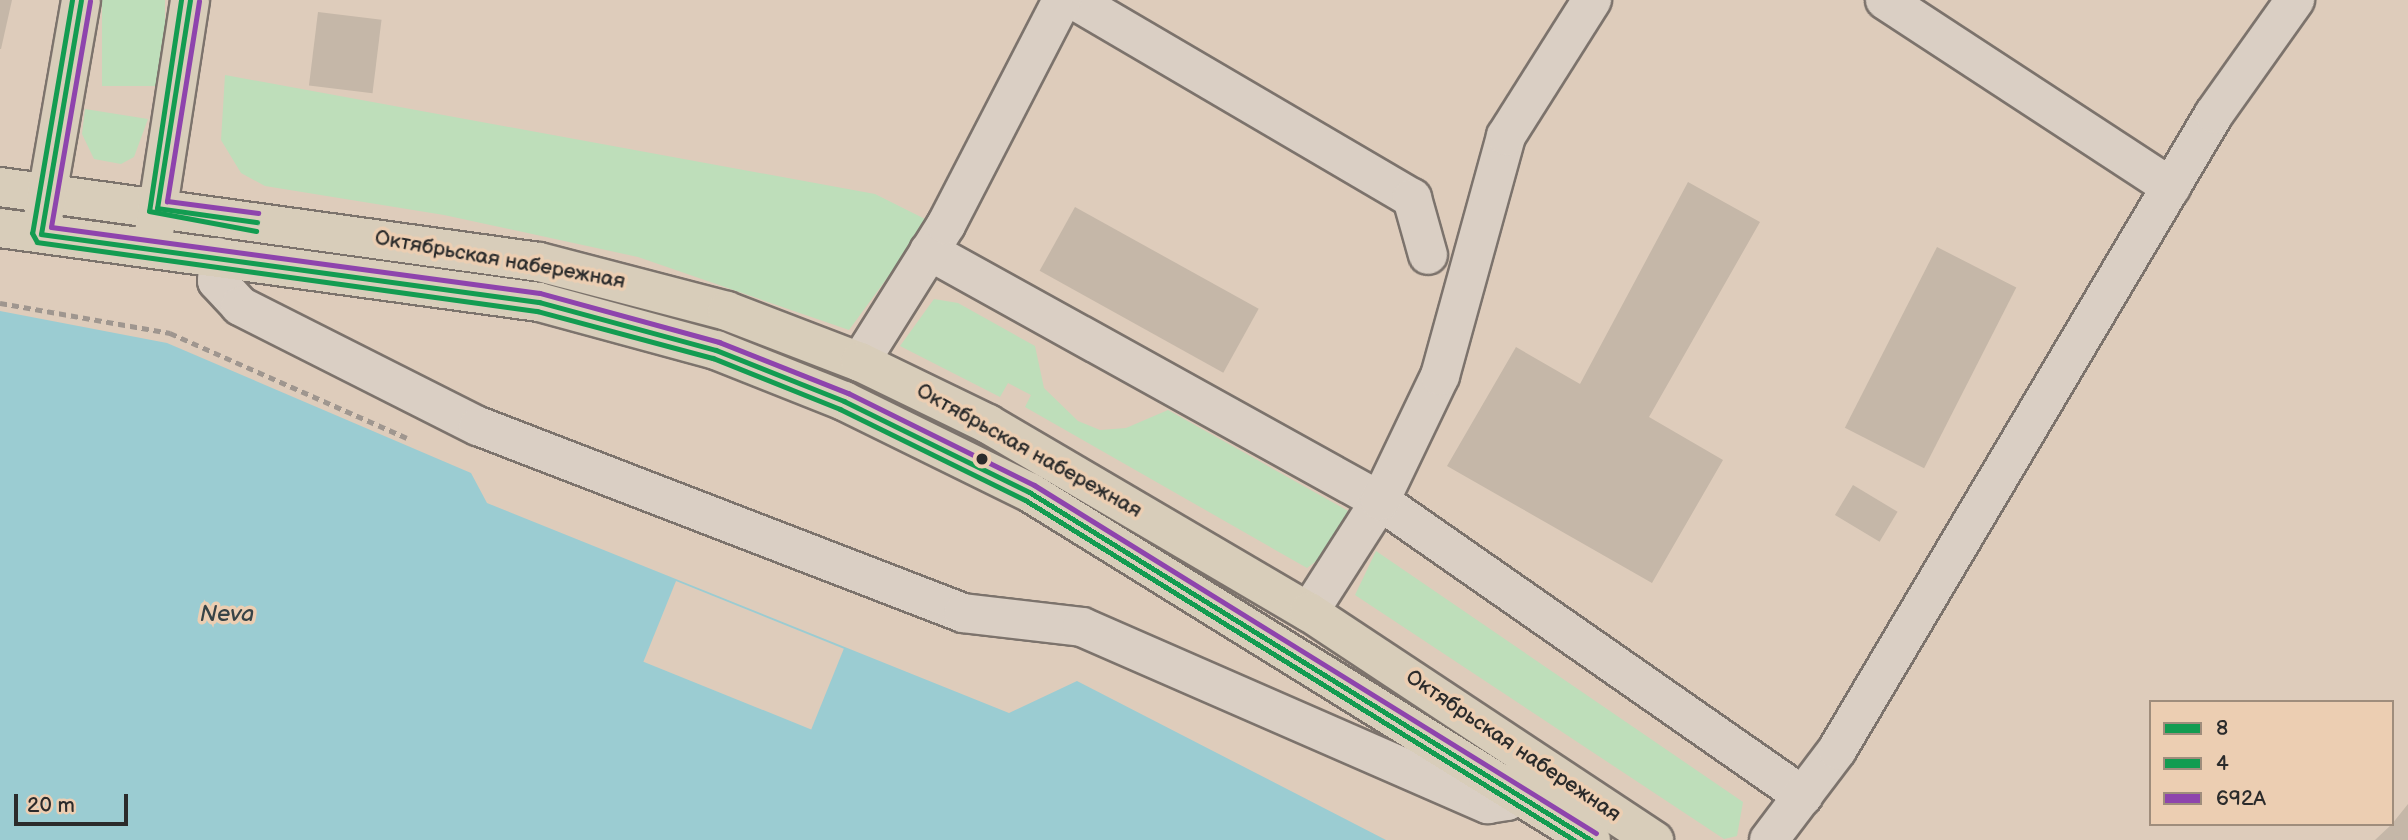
<!DOCTYPE html>
<meta charset="utf-8">
<style>
body{margin:0}
#map{position:relative;width:2408px;height:840px;overflow:hidden;background:#deccbb;font-family:"Balsamiq Sans",sans-serif}
div>[style]{position:absolute}
.green>*{inset:0;background:#bedeba;transform-origin:0 0}
.water>*{inset:0;background:#9bccd2}
.pier>*{inset:0;background:#deccbb;transform-origin:0 0}
.building>*{inset:0;background:#c5b7a8;transform-origin:0 0}
.path>*{height:4.5px;margin-top:-2.25px;transform-origin:0;background:repeating-linear-gradient(90deg,#9f968f 0 7px,transparent 0 12px)}
.roads{filter:drop-shadow(2px 0 #7c736c) drop-shadow(-2px 0 #7c736c) drop-shadow(0 2px #7c736c) drop-shadow(0 -2px #7c736c)}
.minor>*{height:38px;margin:-19px;padding:0 19px;transform-origin:19px;border-radius:19px;background:#dacfc4}
.major>*{height:38px;margin:-19px;padding:0 19px;transform-origin:19px;border-radius:19px;background:#d8cdba}
.bus-1>*{height:5px;margin:-2.5px;padding:0 2.5px;transform-origin:2.5px;border-radius:2.5px;background:#139c51}
.bus-2>*{height:5px;margin:-2.5px;padding:0 2.5px;transform-origin:2.5px;border-radius:2.5px;background:#139c51}
.bus-3>*{height:5px;margin:-2.5px;padding:0 2.5px;transform-origin:2.5px;border-radius:2.5px;background:#8e44ad}
.dots>*{width:19px;height:19px;translate:-50% -50%;box-sizing:border-box;border:4px solid #ecceb2;border-radius:50%}
span{translate:-50% -50%;white-space:nowrap;text-align:center;line-height:1.15;-webkit-text-stroke:7px #ecceb2;paint-order:stroke}
.street-label{font-size:21px;color:#2b2b2b}
.water-label{font-size:23px;color:#374346;font-style:italic}
.legend{position:absolute;left:2149px;top:700px;width:245px;height:126px;box-sizing:border-box;background:#ecceb2;border:2px solid #9f8d7c;margin:0;padding:9px 12px;list-style:none;font-size:21px;color:#2b2b2b}
.legend li{display:flex;align-items:center;gap:14px;height:35px}
.legend b{width:35px;border:2px solid #9f8d7c}
.scale{position:absolute;left:14px;top:794px;width:114px;height:32px;box-sizing:border-box;border:4px solid #2b2b2b;border-top:0;padding-left:9px;font-size:21px;line-height:24px;white-space:nowrap;color:#2b2b2b;-webkit-text-stroke:5px #ecceb2;paint-order:stroke}
</style>
<div id="map">
<div class="green">
<div style="left:102px;top:0;width:63px;height:86px"></div>
<div style="clip-path:polygon(225px 75px,875px 194px,929px 221px,849px 330px,638px 257px,444px 215px,265px 186px,241px 173px,221px 140px)"></div>
<div style="clip-path:polygon(85px 109px,148px 119px,134px 157px,121px 164px,94px 159px,82px 134px)"></div>
<div style="clip-path:polygon(934px 299px,958px 303px,1035px 346px,1044px 388px,1078px 421px,1100px 430px,1126px 428px,1168px 410px,1350px 512px,1323px 556px,1307px 568px,1025px 407px,1031px 395px,1008px 383px,1000px 397px,900px 346px)"></div>
<div style="clip-path:polygon(1376px 551px,1743px 802px,1737px 836px,1724px 839px,1355px 595px)"></div>
</div>
<div class="water">
<div style="clip-path:polygon(0 311px,167px 343px,471px 473px,487px 503px,1009px 713px,1077px 681px,1386px 840px,0 840px)"></div>
</div>
<div class="pier">
<div style="left:676px;top:581px;width:181px;height:87px;rotate:22deg"></div>
</div>
<div class="building">
<div style="clip-path:polygon(0 0,12px 0,1px 49px,0 49px)"></div>
<div style="left:318px;top:12px;width:64px;height:74px;rotate:7deg"></div>
<div style="clip-path:polygon(1688px 182px,1760px 222px,1649px 417px,1723px 460px,1652px 583px,1447px 466px,1516px 347px,1580px 384px)"></div>
<div style="left:1075px;top:207px;width:210px;height:73px;rotate:29deg"></div>
<div style="left:1937px;top:247px;width:89px;height:203px;rotate:27deg"></div>
<div style="left:1853px;top:485px;width:52px;height:35px;rotate:31deg"></div>
<div style="clip-path:polygon(2408px 804px,2408px 840px,2375px 840px,2392px 824px)"></div>
</div>
<div class="path">
<div style="left:0;top:303px;width:173px;rotate:10deg"></div>
<div style="left:170px;top:333px;width:259px;rotate:23.9deg"></div>
</div>
<div class="roads">
<div class="minor">
<div style="left:1074px;top:0;width:392px;rotate:30.4deg"></div>
<div style="left:1412px;top:198px;width:59px;rotate:74.3deg"></div>
<div style="left:1885px;top:0;width:342px;rotate:33.2deg"></div>
<div style="left:929px;top:251px;width:516px;rotate:29deg"></div>
<div style="left:1380px;top:501px;width:516px;rotate:34.89deg"></div>
<div style="left:218px;top:257px;width:24px;rotate:92deg"></div>
<div style="left:217px;top:281px;width:34px;rotate:47deg"></div>
<div style="left:240px;top:306px;width:267px;rotate:26.8deg"></div>
<div style="left:478px;top:426px;width:520px;rotate:21.08deg"></div>
<div style="left:963px;top:613px;width:120px;rotate:6.7deg"></div>
<div style="left:1082px;top:627px;width:443px;rotate:23.6deg"></div>
<div style="left:1488px;top:804px;width:19px;rotate:-9deg"></div>
<div style="left:1507px;top:801px;width:40px;rotate:-57.1deg"></div>
<div style="left:860px;top:362px;width:162px;rotate:-57.9deg"></div>
<div style="left:946px;top:225px;width:253px;rotate:-62.7deg"></div>
<div style="left:1309px;top:612px;width:132px;rotate:-57.4deg"></div>
<div style="left:1380px;top:501px;width:139px;rotate:-64.4deg"></div>
<div style="left:1440px;top:376px;width:249px;rotate:-74.6deg"></div>
<div style="left:1506px;top:136px;width:161px;rotate:-57.7deg"></div>
<div style="left:1769px;top:840px;width:113px;rotate:-52.9deg"></div>
<div style="left:1837px;top:750px;width:739px;rotate:-59.34deg"></div>
<div style="left:2214px;top:114px;width:140px;rotate:-54.6deg"></div>
</div>
<div class="major">
<div style="left:0;top:187px;width:544px;rotate:7.92deg"></div>
<div style="left:539px;top:262px;width:194px;rotate:14.6deg"></div>
<div style="left:727px;top:311px;width:142px;rotate:21deg"></div>
<div style="left:860px;top:362px;width:142px;rotate:25.8deg"></div>
<div style="left:988px;top:424px;width:372px;rotate:30.4deg"></div>
<div style="left:1309px;top:612px;width:414px;rotate:33.5deg"></div>
<div style="left:43px;top:218px;width:221px;rotate:-80.1deg"></div>
<div style="left:0;top:228px;width:544px;rotate:7.82deg"></div>
<div style="left:539px;top:302px;width:183px;rotate:15.2deg"></div>
<div style="left:716px;top:350px;width:138px;rotate:21.7deg"></div>
<div style="left:844px;top:401px;width:206px;rotate:26.2deg"></div>
<div style="left:1029px;top:492px;width:661px;rotate:31.77deg"></div>
<div style="left:154px;top:233px;width:236px;rotate:-81.2deg"></div>
</div>
</div>
<div class="bus-1">
<div style="left:81px;top:0;width:237px;rotate:99.7deg"></div>
<div style="left:41px;top:234px;width:503px;rotate:7.78deg"></div>
<div style="left:539px;top:302px;width:183px;rotate:15.2deg"></div>
<div style="left:716px;top:350px;width:138px;rotate:21.7deg"></div>
<div style="left:844px;top:401px;width:206px;rotate:26.2deg"></div>
<div style="left:1029px;top:492px;width:661px;rotate:31.77deg"></div>
<div style="left:190px;top:0;width:211px;rotate:99deg"></div>
<div style="left:157px;top:208px;width:101px;rotate:8deg"></div>
</div>
<div class="bus-2">
<div style="left:72px;top:0;width:236px;rotate:99.7deg"></div>
<div style="left:32px;top:233px;width:10px;rotate:61deg"></div>
<div style="left:37px;top:242px;width:505px;rotate:7.86deg"></div>
<div style="left:537px;top:311px;width:182px;rotate:15deg"></div>
<div style="left:713px;top:358px;width:137px;rotate:21.9deg"></div>
<div style="left:840px;top:409px;width:206px;rotate:26.2deg"></div>
<div style="left:1025px;top:500px;width:646px;rotate:31.77deg"></div>
<div style="left:181px;top:0;width:213px;rotate:98.6deg"></div>
<div style="left:149px;top:211px;width:109px;rotate:10.6deg"></div>
</div>
<div class="bus-3">
<div style="left:90px;top:1px;width:229px;rotate:99.8deg"></div>
<div style="left:51px;top:227px;width:493px;rotate:7.7deg"></div>
<div style="left:540px;top:293px;width:186px;rotate:15.3deg"></div>
<div style="left:719px;top:342px;width:139px;rotate:21.6deg"></div>
<div style="left:848px;top:393px;width:208px;rotate:26.3deg"></div>
<div style="left:1034px;top:485px;width:661px;rotate:31.77deg"></div>
<div style="left:199px;top:1px;width:203px;rotate:99.1deg"></div>
<div style="left:167px;top:201px;width:92px;rotate:7.5deg"></div>
</div>
<div class="dots">
<div style="left:982px;top:459px;background:#2b2b2b"></div>
</div>
<div class="street-label">
<span style="left:500px;top:260px;rotate:10deg">Октябрьская набережная</span>
<span style="left:1029px;top:451px;rotate:29deg">Октябрьская набережная</span>
<span style="left:1513px;top:746px;rotate:34deg">Октябрьская набережная</span>
</div>
<div class="water-label">
<span style="left:227px;top:614px">Neva</span>
</div>
<ul class="legend">
<li><b style="height:9px;background:#139c51"></b>8</li>
<li><b style="height:9px;background:#139c51"></b>4</li>
<li><b style="height:9px;background:#8e44ad"></b>692А</li>
</ul>
<div class="scale">20 m</div>
</div>
